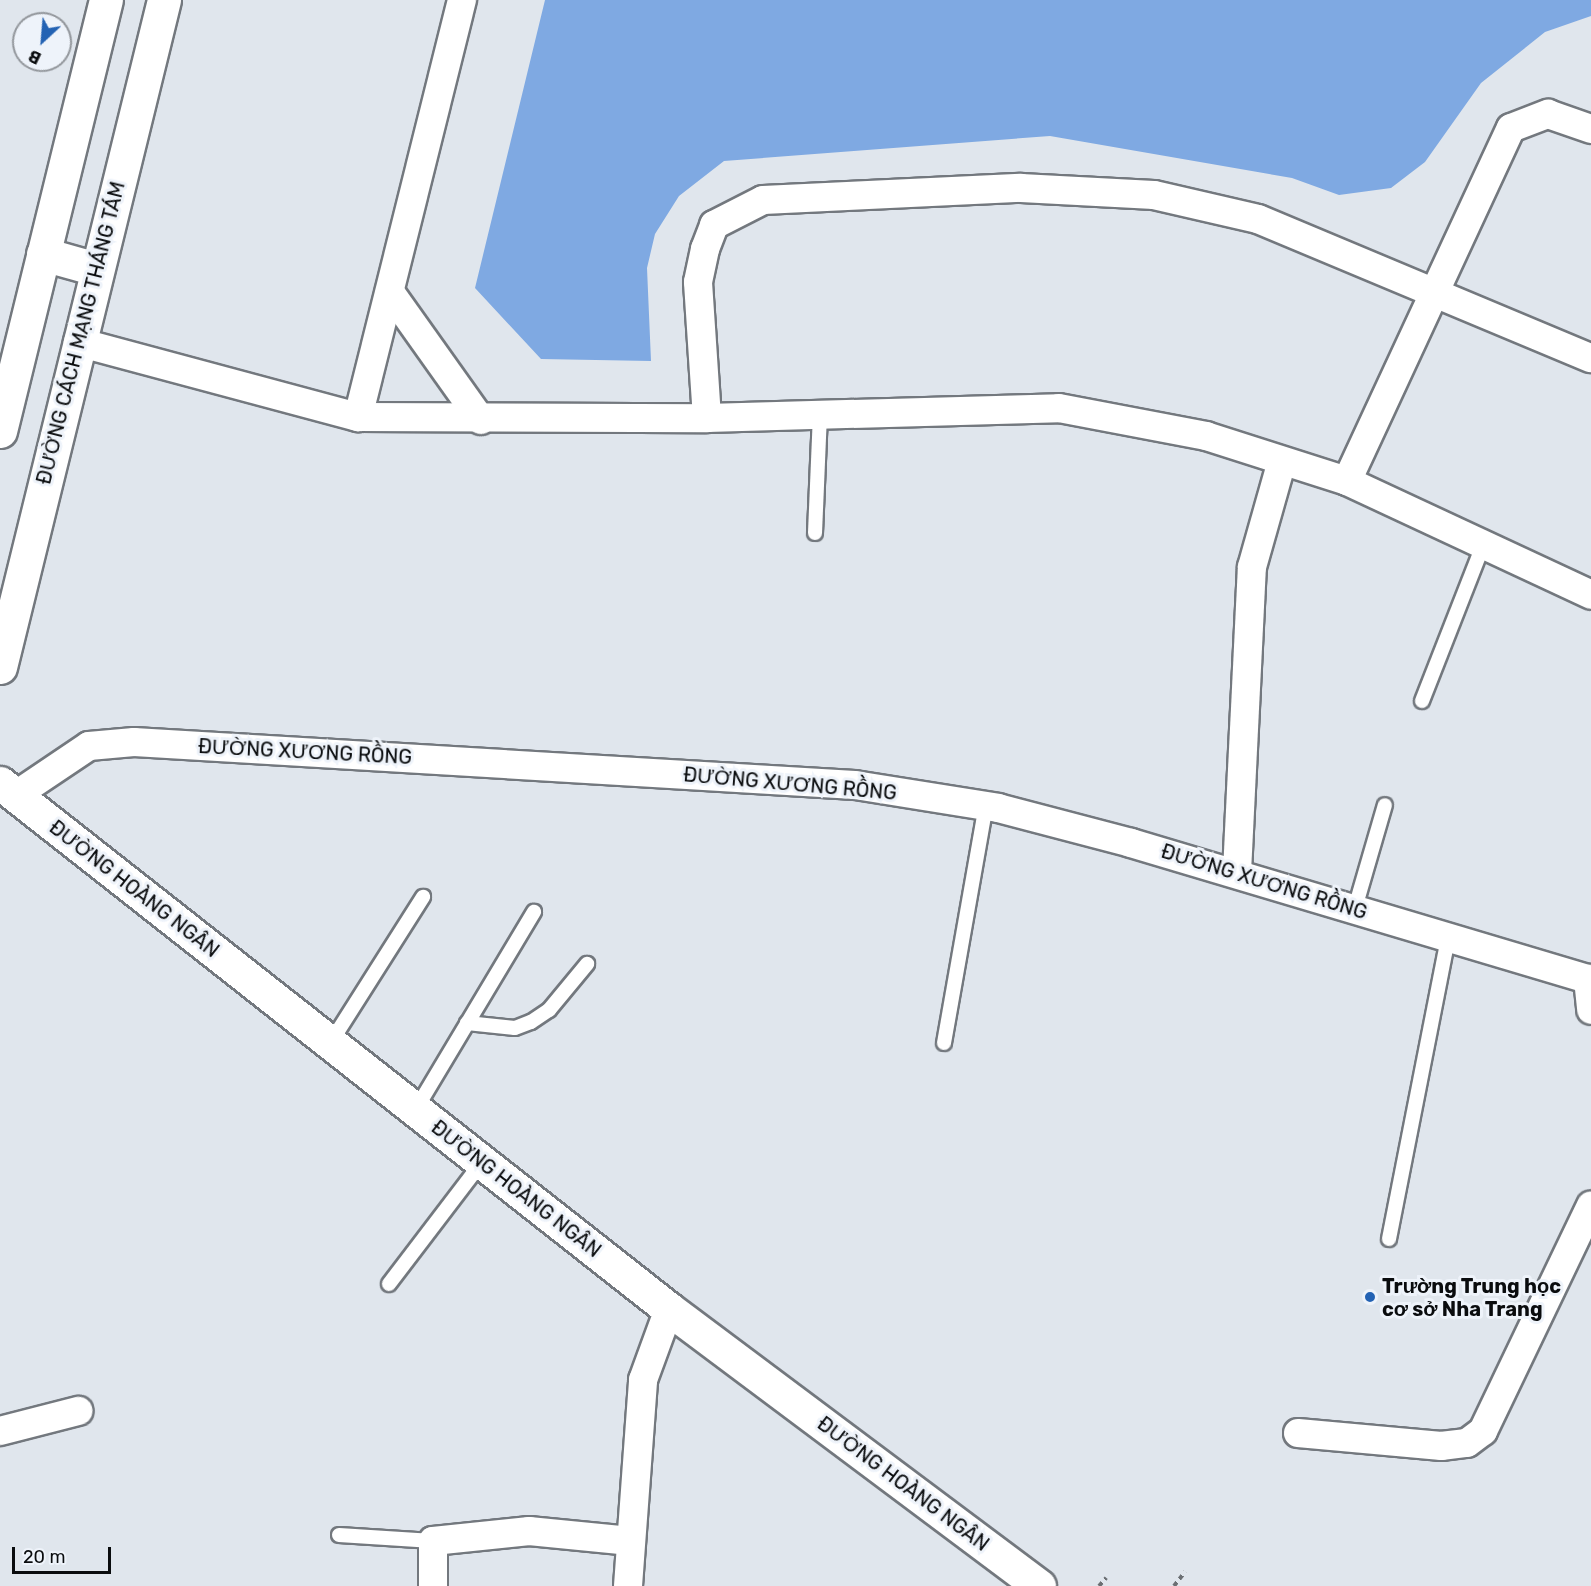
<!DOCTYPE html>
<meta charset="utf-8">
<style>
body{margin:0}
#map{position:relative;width:1591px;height:1586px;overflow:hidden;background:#e0e6ed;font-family:Rubik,sans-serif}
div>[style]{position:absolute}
.water>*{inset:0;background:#7fa9e2}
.path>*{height:4px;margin-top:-2px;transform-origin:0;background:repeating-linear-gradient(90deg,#6b6f73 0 4.5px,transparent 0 9px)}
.roads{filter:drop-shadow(2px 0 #73787e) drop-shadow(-2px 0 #73787e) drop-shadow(0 2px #73787e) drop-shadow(0 -2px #73787e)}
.lane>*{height:14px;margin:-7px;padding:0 7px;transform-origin:7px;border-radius:7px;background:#fff}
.street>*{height:28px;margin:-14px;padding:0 14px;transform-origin:14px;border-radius:14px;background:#fff}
.secondary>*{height:33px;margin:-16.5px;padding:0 16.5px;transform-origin:16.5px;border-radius:16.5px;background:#fff}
.highway>*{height:33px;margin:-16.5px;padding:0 16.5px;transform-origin:16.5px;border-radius:16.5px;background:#fff}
.dots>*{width:16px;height:16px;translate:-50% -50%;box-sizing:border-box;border:3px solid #eef3fa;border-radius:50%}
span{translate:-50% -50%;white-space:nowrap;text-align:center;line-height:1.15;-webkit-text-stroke:6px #eef3fa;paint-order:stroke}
.street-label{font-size:20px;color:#0a0c0e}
.poi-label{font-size:20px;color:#0a0c0e;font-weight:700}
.left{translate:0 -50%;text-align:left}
.north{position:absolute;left:12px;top:12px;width:60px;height:60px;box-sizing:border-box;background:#eef3fa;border:2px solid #93979c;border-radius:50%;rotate:206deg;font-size:16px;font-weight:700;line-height:24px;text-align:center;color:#0a0c0e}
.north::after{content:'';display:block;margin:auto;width:21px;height:27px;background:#2362b3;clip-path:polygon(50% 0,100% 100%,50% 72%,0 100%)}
.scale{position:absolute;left:12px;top:1547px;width:99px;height:27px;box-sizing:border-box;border:3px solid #0a0c0e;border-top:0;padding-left:8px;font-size:18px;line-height:21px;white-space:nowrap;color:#0a0c0e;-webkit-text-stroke:4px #eef3fa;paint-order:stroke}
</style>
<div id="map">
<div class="water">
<div style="clip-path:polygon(545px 0,1591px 0,1591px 16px,1545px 32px,1481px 83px,1425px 162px,1391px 188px,1339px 195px,1292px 178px,1050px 136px,724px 161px,679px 196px,655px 234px,647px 268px,651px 361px,541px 359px,475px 288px)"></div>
</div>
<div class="path">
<div style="left:1099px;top:1586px;width:11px;rotate:-49deg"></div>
<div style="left:1174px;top:1586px;width:18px;rotate:-52deg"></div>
</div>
<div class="roads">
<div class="lane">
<div style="left:815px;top:533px;width:120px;rotate:-87.6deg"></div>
<div style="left:1422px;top:701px;width:170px;rotate:-68.6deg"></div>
<div style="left:1355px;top:908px;width:107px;rotate:-73.8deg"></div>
<div style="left:467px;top:1023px;width:48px;rotate:5.9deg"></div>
<div style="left:515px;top:1028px;width:17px;rotate:-21deg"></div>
<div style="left:531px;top:1022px;width:22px;rotate:-34deg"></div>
<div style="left:549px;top:1010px;width:60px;rotate:-50.4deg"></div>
<div style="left:331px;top:1042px;width:172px;rotate:-57.6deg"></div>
<div style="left:944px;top:1043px;width:241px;rotate:-80deg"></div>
<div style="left:416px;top:1109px;width:230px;rotate:-59.1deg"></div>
<div style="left:1389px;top:1239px;width:307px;rotate:-78.9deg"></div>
<div style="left:389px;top:1284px;width:153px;rotate:-52.7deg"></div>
<div style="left:339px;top:1535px;width:94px;rotate:3.7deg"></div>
</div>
<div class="street">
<div style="left:390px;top:292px;width:157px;rotate:54.6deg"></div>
<div style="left:78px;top:342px;width:290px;rotate:15deg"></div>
<div style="left:358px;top:417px;width:349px;rotate:0.2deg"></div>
<div style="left:707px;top:418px;width:352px;rotate:-1.6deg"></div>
<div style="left:1059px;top:408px;width:150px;rotate:10.8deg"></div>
<div style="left:1206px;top:436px;width:148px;rotate:17.7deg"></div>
<div style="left:1347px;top:481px;width:269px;rotate:25deg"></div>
<div style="left:358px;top:417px;width:430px;rotate:-76deg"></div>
<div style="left:707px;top:418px;width:136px;rotate:-93.8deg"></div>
<div style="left:698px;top:282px;width:34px;rotate:-78deg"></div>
<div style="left:705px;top:249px;width:26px;rotate:-69deg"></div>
<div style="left:714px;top:225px;width:55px;rotate:-27deg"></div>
<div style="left:763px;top:200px;width:258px;rotate:-2.7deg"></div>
<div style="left:1021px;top:188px;width:133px;rotate:3deg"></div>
<div style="left:1154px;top:195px;width:107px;rotate:13deg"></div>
<div style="left:1258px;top:219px;width:361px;rotate:22.7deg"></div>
<div style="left:1347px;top:481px;width:389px;rotate:-65.1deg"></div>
<div style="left:1511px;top:128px;width:40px;rotate:-21deg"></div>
<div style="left:1548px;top:114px;width:46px;rotate:19.2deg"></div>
<div style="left:16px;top:795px;width:88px;rotate:-33.9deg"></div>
<div style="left:89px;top:746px;width:45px;rotate:-5.1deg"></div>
<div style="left:134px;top:742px;width:722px;rotate:3.41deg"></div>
<div style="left:855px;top:785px;width:145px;rotate:9.1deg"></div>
<div style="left:998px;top:808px;width:138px;rotate:14.7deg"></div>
<div style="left:1131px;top:843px;width:480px;rotate:16.6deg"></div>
<div style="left:1237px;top:872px;width:305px;rotate:-87.2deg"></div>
<div style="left:1252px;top:567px;width:110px;rotate:-74.2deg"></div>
<div style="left:1588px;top:979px;width:31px;rotate:84deg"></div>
<div style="left:0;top:1431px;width:81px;rotate:-14.4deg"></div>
<div style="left:1298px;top:1433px;width:144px;rotate:5.2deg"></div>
<div style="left:1441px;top:1446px;width:26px;rotate:-7deg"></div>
<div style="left:1467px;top:1443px;width:20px;rotate:-37deg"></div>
<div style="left:1483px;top:1431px;width:250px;rotate:-64.4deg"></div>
<div style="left:433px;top:1586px;width:45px;rotate:-90deg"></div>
<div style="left:433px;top:1541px;width:97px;rotate:-5.9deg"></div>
<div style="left:529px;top:1531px;width:102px;rotate:5.6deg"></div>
<div style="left:628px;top:1586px;width:207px;rotate:-85.8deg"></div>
<div style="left:643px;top:1380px;width:76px;rotate:-69.9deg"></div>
</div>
<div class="secondary">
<div style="left:0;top:783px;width:851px;rotate:38.18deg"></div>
<div style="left:669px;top:1309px;width:462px;rotate:36.8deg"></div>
</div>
<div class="highway">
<div style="left:43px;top:254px;width:55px;rotate:15.8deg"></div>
<div style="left:0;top:431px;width:444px;rotate:-76.2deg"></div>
<div style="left:0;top:667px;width:687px;rotate:-76.19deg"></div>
</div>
</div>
<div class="dots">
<div style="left:1370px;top:1297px;background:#2362b3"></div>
</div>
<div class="street-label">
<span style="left:81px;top:333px;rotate:-76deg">ĐƯỜNG CÁCH MẠNG THÁNG TÁM</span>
<span style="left:305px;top:752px;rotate:3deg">ĐƯỜNG XƯƠNG RỒNG</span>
<span style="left:790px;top:784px;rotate:5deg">ĐƯỜNG XƯƠNG RỒNG</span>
<span style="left:1264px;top:882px;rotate:17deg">ĐƯỜNG XƯƠNG RỒNG</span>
<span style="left:134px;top:889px;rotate:38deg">ĐƯỜNG HOÀNG NGÂN</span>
<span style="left:516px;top:1189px;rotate:38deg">ĐƯỜNG HOÀNG NGÂN</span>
<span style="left:903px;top:1484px;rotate:37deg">ĐƯỜNG HOÀNG NGÂN</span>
</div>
<div class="poi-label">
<span class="left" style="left:1382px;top:1298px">Trường Trung học<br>cơ sở Nha Trang</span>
</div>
<div class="north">B</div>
<div class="scale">20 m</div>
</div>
